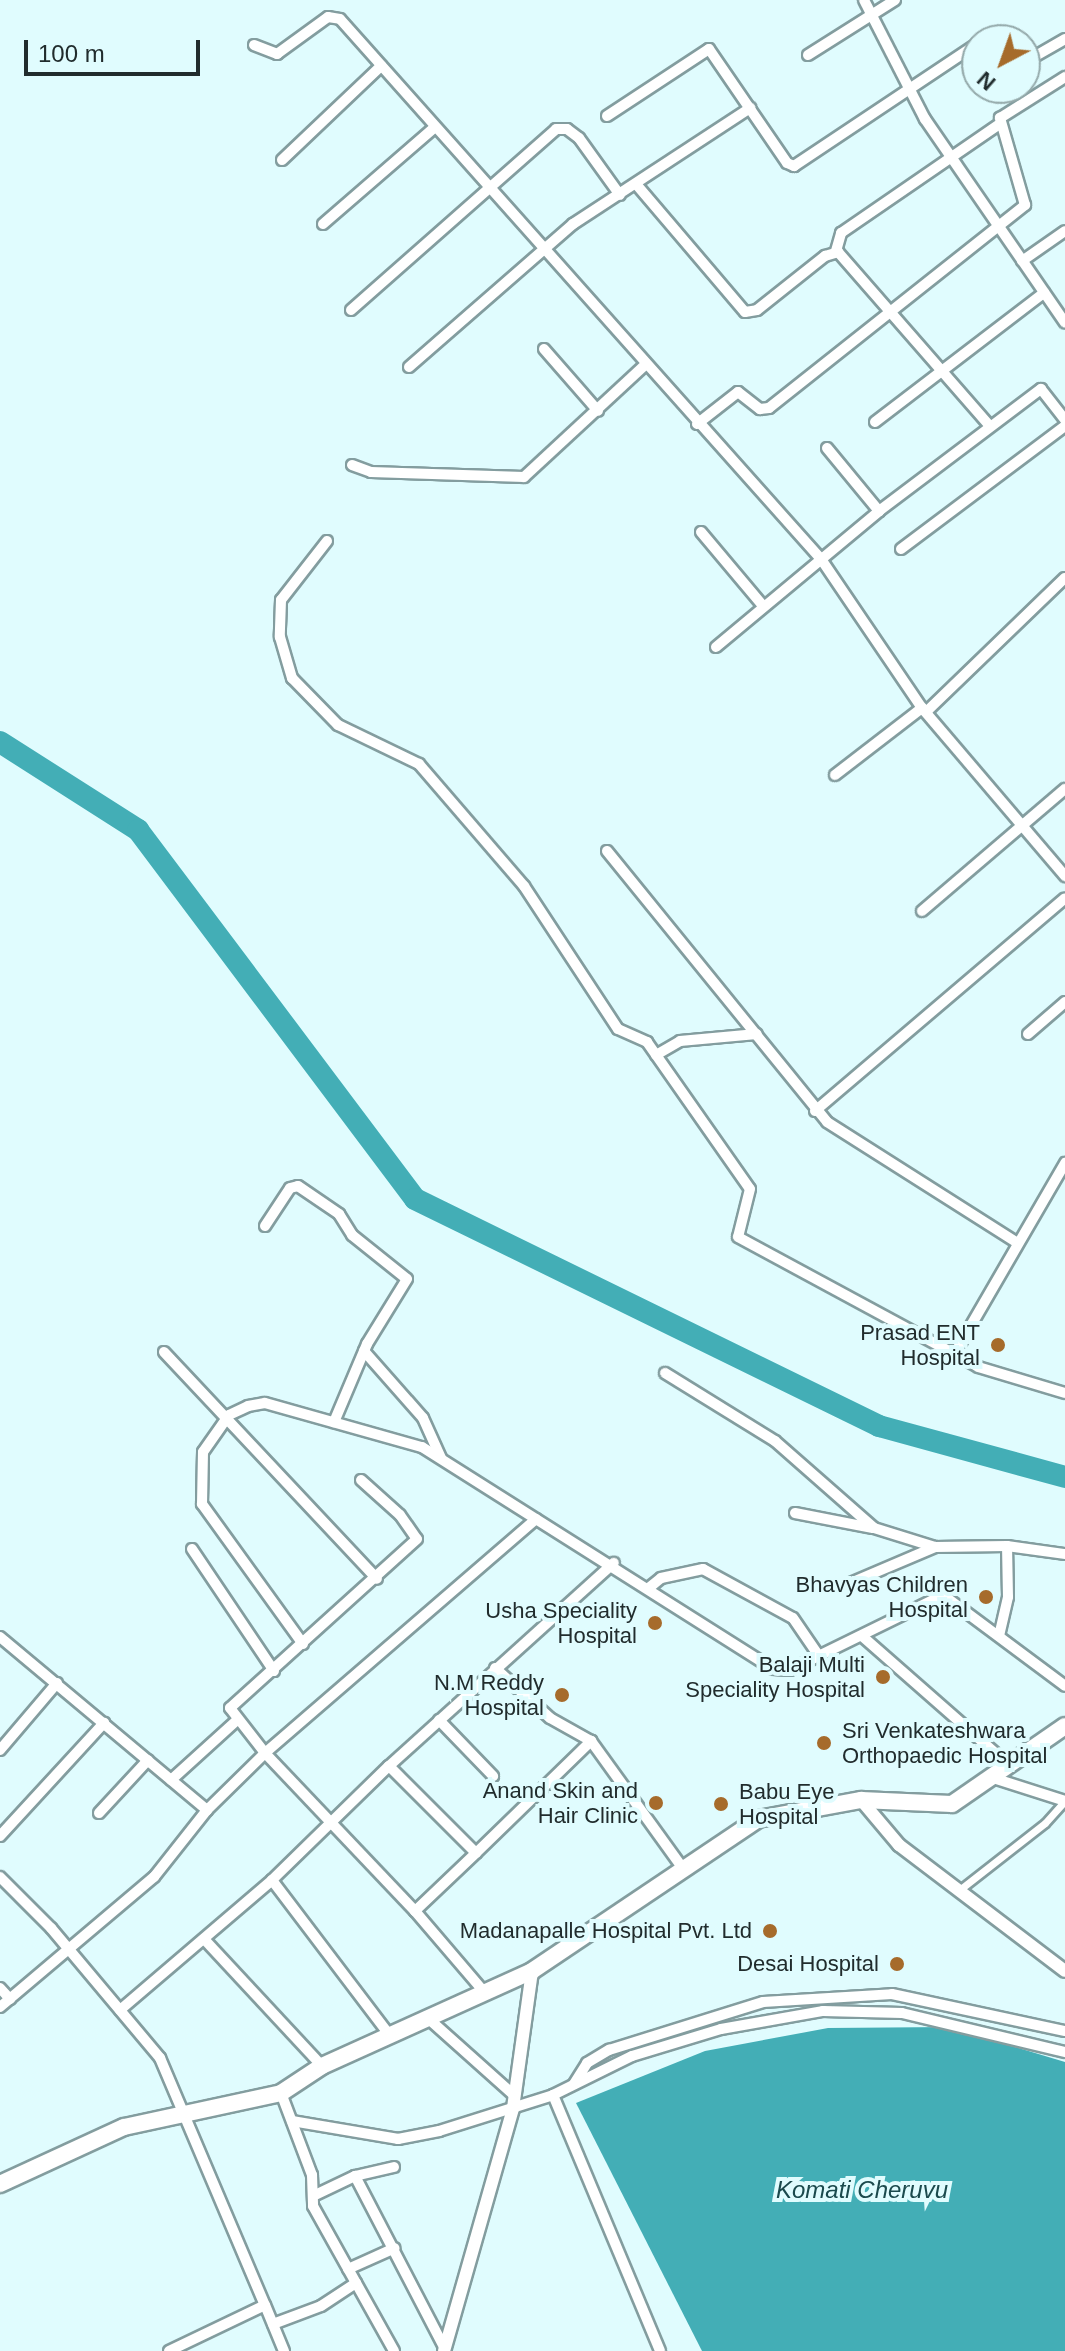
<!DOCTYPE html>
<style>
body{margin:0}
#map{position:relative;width:1065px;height:2351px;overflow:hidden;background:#e0fcfe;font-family:Arial,sans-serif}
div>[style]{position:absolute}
.water>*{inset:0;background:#43aeb6}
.river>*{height:22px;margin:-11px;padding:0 11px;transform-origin:11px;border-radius:11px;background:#43aeb6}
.roads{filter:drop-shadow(2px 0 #839d9f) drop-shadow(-2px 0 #839d9f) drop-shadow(0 2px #839d9f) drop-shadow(0 -2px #839d9f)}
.pedestrian>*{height:7px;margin:-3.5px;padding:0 3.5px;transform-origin:3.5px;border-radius:3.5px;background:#fff}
.minor>*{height:10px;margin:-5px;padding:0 5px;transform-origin:5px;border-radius:5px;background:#fff}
.tertiary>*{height:12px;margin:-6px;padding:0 6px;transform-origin:6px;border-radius:6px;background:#fff}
.primary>*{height:16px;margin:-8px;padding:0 8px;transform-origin:8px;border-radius:8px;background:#fff}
.dots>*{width:22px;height:22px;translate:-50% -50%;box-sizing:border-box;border:4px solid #e0fcfe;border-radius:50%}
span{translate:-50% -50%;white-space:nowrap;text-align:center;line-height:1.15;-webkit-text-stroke:8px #e0fcfe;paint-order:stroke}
.poi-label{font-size:22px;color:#212c2d}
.right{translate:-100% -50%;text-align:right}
.left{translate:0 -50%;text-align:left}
.water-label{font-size:24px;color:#1b4a4d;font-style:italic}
.north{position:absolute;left:961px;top:24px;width:80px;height:80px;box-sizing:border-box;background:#e0fcfe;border:2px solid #94a9aa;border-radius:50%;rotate:221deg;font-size:22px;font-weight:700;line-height:32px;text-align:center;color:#212c2d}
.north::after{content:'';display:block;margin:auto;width:28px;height:36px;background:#a66b2b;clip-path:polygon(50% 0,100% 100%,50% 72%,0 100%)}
.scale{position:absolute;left:24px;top:40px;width:176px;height:36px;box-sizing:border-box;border:4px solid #212c2d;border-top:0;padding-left:10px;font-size:24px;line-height:28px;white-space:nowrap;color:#212c2d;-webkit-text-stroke:6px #e0fcfe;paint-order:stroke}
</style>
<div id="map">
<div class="water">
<div style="clip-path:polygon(948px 2027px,1065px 2062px,1065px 2351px,702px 2351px,576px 2103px,705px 2051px,828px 2028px)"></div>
</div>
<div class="river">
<div style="left:0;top:742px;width:164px;rotate:32.5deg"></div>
<div style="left:138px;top:830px;width:461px;rotate:53.1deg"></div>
<div style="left:415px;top:1199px;width:517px;rotate:26.07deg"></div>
<div style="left:879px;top:1426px;width:193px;rotate:15.3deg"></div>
</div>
<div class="roads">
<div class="pedestrian">
<div style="left:958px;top:1891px;width:110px;rotate:-38deg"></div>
<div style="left:1045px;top:1823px;width:30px;rotate:-48deg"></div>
</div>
<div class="minor">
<div style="left:864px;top:0;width:134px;rotate:62.9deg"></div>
<div style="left:925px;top:119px;width:247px;rotate:55.5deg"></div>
<div style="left:254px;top:45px;width:25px;rotate:21deg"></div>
<div style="left:277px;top:54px;width:63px;rotate:-36deg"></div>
<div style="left:328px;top:17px;width:12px;rotate:9deg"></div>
<div style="left:340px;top:19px;width:723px;rotate:48.31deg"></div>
<div style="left:821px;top:559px;width:180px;rotate:55.9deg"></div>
<div style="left:922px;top:708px;width:221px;rotate:49.6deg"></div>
<div style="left:808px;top:55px;width:103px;rotate:-32.3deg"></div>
<div style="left:1025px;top:62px;width:46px;rotate:-29.9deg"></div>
<div style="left:607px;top:116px;width:122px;rotate:-33.3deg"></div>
<div style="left:709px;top:49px;width:138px;rotate:55.6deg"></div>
<div style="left:787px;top:163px;width:8px;rotate:23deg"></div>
<div style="left:794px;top:166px;width:220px;rotate:-33.7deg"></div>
<div style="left:282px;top:160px;width:137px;rotate:-43.5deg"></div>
<div style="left:636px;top:184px;width:168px;rotate:49.6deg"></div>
<div style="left:745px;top:312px;width:12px;rotate:-9deg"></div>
<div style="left:757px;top:310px;width:87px;rotate:-38.5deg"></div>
<div style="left:825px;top:256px;width:14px;rotate:-17deg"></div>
<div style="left:838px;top:252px;width:230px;rotate:48.9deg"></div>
<div style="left:323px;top:224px;width:148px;rotate:-40.9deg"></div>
<div style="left:836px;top:251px;width:19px;rotate:-74deg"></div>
<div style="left:841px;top:233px;width:194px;rotate:-34.5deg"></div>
<div style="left:1022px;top:261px;width:52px;rotate:-34.9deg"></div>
<div style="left:351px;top:310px;width:273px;rotate:-41.4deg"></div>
<div style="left:556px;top:129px;width:11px"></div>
<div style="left:567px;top:129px;width:15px;rotate:37deg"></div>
<div style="left:579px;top:138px;width:70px;rotate:54.3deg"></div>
<div style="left:544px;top:349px;width:82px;rotate:48.9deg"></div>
<div style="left:409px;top:367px;width:218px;rotate:-41.1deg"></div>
<div style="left:573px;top:224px;width:212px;rotate:-33.2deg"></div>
<div style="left:875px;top:422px;width:213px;rotate:-37.4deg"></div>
<div style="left:697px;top:424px;width:52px;rotate:-38deg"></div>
<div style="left:738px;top:392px;width:28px;rotate:38deg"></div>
<div style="left:760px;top:409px;width:9px;rotate:-6deg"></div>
<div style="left:769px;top:408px;width:327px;rotate:-38.4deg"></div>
<div style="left:1025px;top:205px;width:91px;rotate:-106deg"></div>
<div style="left:1000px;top:118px;width:77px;rotate:-32.2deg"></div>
<div style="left:827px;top:448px;width:82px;rotate:50.5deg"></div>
<div style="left:352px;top:465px;width:20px;rotate:20deg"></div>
<div style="left:371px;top:472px;width:153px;rotate:1.9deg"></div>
<div style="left:524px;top:477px;width:165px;rotate:-42.8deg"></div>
<div style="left:701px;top:532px;width:97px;rotate:50deg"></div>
<div style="left:327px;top:541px;width:75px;rotate:127.9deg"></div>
<div style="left:281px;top:600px;width:37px;rotate:92deg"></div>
<div style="left:280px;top:637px;width:43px;rotate:73.7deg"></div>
<div style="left:292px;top:678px;width:66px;rotate:45.6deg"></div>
<div style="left:338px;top:725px;width:90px;rotate:25.7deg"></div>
<div style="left:419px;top:764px;width:161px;rotate:49.3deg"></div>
<div style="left:524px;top:886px;width:171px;rotate:56.7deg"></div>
<div style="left:618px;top:1029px;width:32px;rotate:24deg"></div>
<div style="left:647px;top:1042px;width:179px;rotate:55deg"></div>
<div style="left:750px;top:1189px;width:49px;rotate:104deg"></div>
<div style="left:738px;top:1237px;width:273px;rotate:28.4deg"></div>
<div style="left:978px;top:1367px;width:91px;rotate:16.6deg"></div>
<div style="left:901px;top:549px;width:205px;rotate:-36.9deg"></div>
<div style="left:716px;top:647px;width:212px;rotate:-39.8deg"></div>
<div style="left:879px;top:511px;width:203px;rotate:-37deg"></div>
<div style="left:1041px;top:389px;width:39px;rotate:52deg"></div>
<div style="left:926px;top:712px;width:193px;rotate:-44deg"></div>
<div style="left:835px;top:775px;width:110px;rotate:-37.6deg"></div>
<div style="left:607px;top:851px;width:349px;rotate:50.9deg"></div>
<div style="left:827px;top:1122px;width:226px;rotate:32.4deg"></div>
<div style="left:922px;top:911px;width:188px;rotate:-40.5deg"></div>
<div style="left:1028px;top:1034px;width:49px;rotate:-40.9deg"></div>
<div style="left:656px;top:1055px;width:28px;rotate:-30deg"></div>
<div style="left:680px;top:1041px;width:77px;rotate:-5.2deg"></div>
<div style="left:815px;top:1111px;width:328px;rotate:-40.4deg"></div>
<div style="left:265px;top:1226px;width:45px;rotate:-56.7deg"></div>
<div style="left:290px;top:1188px;width:8px;rotate:-14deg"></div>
<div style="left:298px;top:1186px;width:50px;rotate:34.3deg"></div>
<div style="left:339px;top:1214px;width:25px;rotate:58deg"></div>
<div style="left:352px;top:1235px;width:70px;rotate:38.7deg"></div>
<div style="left:407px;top:1279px;width:76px;rotate:121.6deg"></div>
<div style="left:367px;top:1344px;width:85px;rotate:112.9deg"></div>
<div style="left:364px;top:1351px;width:89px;rotate:48.6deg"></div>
<div style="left:423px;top:1418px;width:44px;rotate:65.8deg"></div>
<div style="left:164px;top:1352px;width:311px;rotate:46.8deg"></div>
<div style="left:955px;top:1353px;width:220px;rotate:-59.9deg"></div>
<div style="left:665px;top:1373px;width:129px;rotate:31.7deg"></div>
<div style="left:775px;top:1441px;width:132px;rotate:41.3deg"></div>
<div style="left:874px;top:1528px;width:64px;rotate:17.3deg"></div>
<div style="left:935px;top:1547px;width:72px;rotate:-0.8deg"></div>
<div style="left:1007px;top:1546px;width:59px;rotate:7.9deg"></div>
<div style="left:361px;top:1480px;width:52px;rotate:41.9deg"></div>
<div style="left:400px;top:1515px;width:29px;rotate:55deg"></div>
<div style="left:417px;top:1539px;width:252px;rotate:137.9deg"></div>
<div style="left:230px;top:1708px;width:57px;rotate:52.1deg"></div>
<div style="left:265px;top:1753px;width:358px;rotate:-40.8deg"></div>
<div style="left:795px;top:1513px;width:78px;rotate:11deg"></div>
<div style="left:192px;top:1549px;width:147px;rotate:56.1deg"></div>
<div style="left:848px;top:1584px;width:95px;rotate:-23deg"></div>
<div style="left:650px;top:1587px;width:14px;rotate:-39deg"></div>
<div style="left:661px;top:1578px;width:43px;rotate:-12.1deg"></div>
<div style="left:703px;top:1569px;width:102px;rotate:28.6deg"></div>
<div style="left:793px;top:1618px;width:46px;rotate:55.6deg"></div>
<div style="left:862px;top:1636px;width:196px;rotate:41.3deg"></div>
<div style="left:999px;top:1636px;width:40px;rotate:-77deg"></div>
<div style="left:1008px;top:1597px;width:51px;rotate:-91.1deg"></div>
<div style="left:0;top:1637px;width:270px;rotate:39.9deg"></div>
<div style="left:207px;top:1810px;width:81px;rotate:-44.5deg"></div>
<div style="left:265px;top:1753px;width:218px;rotate:46.5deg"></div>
<div style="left:415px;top:1911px;width:108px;rotate:49.5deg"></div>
<div style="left:303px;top:1644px;width:173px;rotate:-125.8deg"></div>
<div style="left:202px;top:1504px;width:52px;rotate:-88.9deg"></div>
<div style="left:203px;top:1452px;width:45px;rotate:-54.9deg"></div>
<div style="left:229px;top:1415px;width:21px;rotate:-25deg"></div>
<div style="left:248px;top:1406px;width:17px;rotate:-10deg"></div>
<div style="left:265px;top:1403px;width:163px;rotate:15.7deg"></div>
<div style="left:422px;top:1447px;width:415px;rotate:32.3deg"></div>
<div style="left:773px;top:1669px;width:17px;rotate:3deg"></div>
<div style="left:790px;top:1670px;width:170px;rotate:-26.1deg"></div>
<div style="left:943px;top:1595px;width:152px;rotate:36.7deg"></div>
<div style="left:495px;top:1668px;width:74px;rotate:42.3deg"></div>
<div style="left:550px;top:1718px;width:47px;rotate:29.3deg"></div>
<div style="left:591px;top:1741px;width:159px;rotate:54.2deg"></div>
<div style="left:439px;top:1720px;width:78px;rotate:46deg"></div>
<div style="left:0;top:1750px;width:88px;rotate:-49.6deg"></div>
<div style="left:389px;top:1766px;width:303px;rotate:-42.1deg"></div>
<div style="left:990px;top:1777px;width:79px;rotate:17.7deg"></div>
<div style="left:171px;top:1780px;width:88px;rotate:-42.2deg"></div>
<div style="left:99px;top:1813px;width:72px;rotate:-47.2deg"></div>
<div style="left:0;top:1836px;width:154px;rotate:-47.4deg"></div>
<div style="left:0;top:1877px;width:72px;rotate:45deg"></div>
<div style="left:51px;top:1928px;width:170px;rotate:50deg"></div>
<div style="left:160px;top:2058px;width:268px;rotate:67deg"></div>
<div style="left:415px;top:1911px;width:84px;rotate:-43.6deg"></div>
<div style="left:204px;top:1939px;width:173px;rotate:47.1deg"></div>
<div style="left:0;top:1988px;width:15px;rotate:48deg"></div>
<div style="left:0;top:2007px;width:202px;rotate:-40.2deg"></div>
<div style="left:154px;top:1877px;width:85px;rotate:-51.7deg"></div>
<div style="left:120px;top:2010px;width:200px;rotate:-40.5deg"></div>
<div style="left:431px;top:2021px;width:113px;rotate:41.8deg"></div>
<div style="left:391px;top:2037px;width:197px;rotate:-127.2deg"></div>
<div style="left:272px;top:1880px;width:163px;rotate:-44.3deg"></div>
<div style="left:389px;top:1766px;width:123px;rotate:45deg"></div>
<div style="left:476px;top:1853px;width:161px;rotate:-44.2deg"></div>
<div style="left:574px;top:2084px;width:25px;rotate:-58deg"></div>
<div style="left:587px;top:2063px;width:26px;rotate:-31deg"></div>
<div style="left:609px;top:2050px;width:161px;rotate:-17.3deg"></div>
<div style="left:763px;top:2002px;width:129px;rotate:-3.5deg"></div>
<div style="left:892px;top:1994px;width:177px;rotate:12.1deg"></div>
<div style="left:281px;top:2093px;width:88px;rotate:69.3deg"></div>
<div style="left:312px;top:2175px;width:31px;rotate:88deg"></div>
<div style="left:313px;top:2206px;width:166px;rotate:60.8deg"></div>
<div style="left:553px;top:2095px;width:277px;rotate:67.3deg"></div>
<div style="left:292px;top:2121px;width:108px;rotate:9.6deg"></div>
<div style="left:398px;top:2139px;width:42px;rotate:-11deg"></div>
<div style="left:439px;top:2131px;width:120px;rotate:-17.5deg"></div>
<div style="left:553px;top:2095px;width:88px;rotate:-26.3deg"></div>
<div style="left:632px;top:2056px;width:93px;rotate:-16.9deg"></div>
<div style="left:721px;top:2029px;width:104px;rotate:-10deg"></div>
<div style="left:823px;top:2011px;width:79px;rotate:1.5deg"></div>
<div style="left:902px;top:2013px;width:168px;rotate:13.5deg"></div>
<div style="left:355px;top:2176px;width:40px;rotate:-13deg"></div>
<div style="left:313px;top:2196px;width:47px;rotate:-25.5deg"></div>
<div style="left:355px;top:2176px;width:195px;rotate:62.5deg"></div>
<div style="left:348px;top:2269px;width:51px;rotate:-24.1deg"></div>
<div style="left:273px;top:2324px;width:51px;rotate:-20.6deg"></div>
<div style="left:321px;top:2306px;width:42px;rotate:-33.3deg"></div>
<div style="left:169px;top:2351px;width:106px;rotate:-25.6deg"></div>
<div style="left:265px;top:2305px;width:50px;rotate:67.6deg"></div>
</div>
<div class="tertiary">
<div style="left:861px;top:1800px;width:59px;rotate:49.8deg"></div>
<div style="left:899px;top:1845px;width:208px;rotate:37.2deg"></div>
<div style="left:444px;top:2351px;width:253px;rotate:-74.1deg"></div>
<div style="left:513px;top:2108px;width:138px;rotate:-82.1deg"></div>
</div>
<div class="primary">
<div style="left:0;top:2184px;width:136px;rotate:-24.7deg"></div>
<div style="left:124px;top:2127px;width:161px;rotate:-12.2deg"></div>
<div style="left:281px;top:2093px;width:49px;rotate:-33.4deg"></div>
<div style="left:322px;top:2066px;width:230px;rotate:-24.3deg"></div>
<div style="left:532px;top:1971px;width:272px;rotate:-33.9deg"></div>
<div style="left:758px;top:1819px;width:105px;rotate:-10.5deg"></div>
<div style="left:861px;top:1800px;width:91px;rotate:2.5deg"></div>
<div style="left:952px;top:1804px;width:137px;rotate:-34.6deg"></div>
</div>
</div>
<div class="dots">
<div style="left:998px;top:1345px;background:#a66b2b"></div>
<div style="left:986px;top:1597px;background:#a66b2b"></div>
<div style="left:655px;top:1623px;background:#a66b2b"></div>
<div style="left:883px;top:1677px;background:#a66b2b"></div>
<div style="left:562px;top:1695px;background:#a66b2b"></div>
<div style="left:824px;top:1743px;background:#a66b2b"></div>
<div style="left:656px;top:1803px;background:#a66b2b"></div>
<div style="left:721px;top:1804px;background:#a66b2b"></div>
<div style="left:770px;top:1931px;background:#a66b2b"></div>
<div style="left:897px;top:1964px;background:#a66b2b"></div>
</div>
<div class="poi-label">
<span class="right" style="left:980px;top:1345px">Prasad ENT<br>Hospital</span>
<span class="right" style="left:968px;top:1597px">Bhavyas Children<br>Hospital</span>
<span class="right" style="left:637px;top:1623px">Usha Speciality<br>Hospital</span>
<span class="right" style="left:865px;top:1677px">Balaji Multi<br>Speciality Hospital</span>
<span class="right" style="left:544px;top:1695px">N.M Reddy<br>Hospital</span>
<span class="left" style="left:842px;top:1743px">Sri Venkateshwara<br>Orthopaedic Hospital</span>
<span class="right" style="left:638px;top:1803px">Anand Skin and<br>Hair Clinic</span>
<span class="left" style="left:739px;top:1804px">Babu Eye<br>Hospital</span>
<span class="right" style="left:752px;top:1931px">Madanapalle Hospital Pvt. Ltd</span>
<span class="right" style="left:879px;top:1964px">Desai Hospital</span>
</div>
<div class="water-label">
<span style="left:862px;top:2190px">Komati Cheruvu</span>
</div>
<div class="north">N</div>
<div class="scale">100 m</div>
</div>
